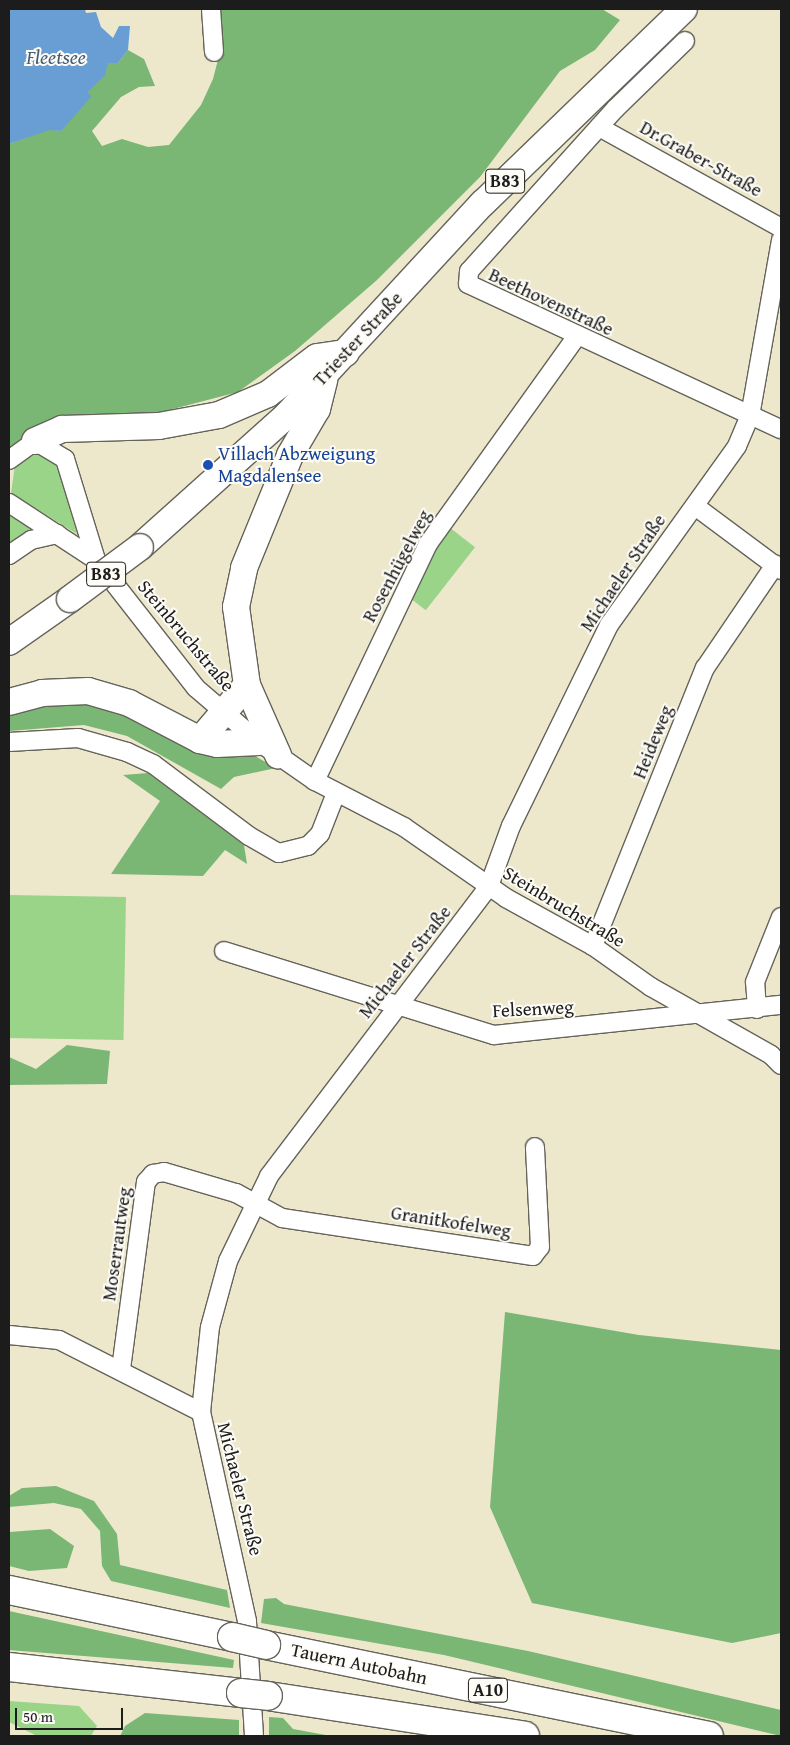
<!DOCTYPE html>
<meta charset="utf-8">
<style>
body{margin:0}
#map{position:relative;width:790px;height:1745px;overflow:hidden;background:#ede8cc;font-family:"Gentium Book Plus",serif}
div>[style]{position:absolute}
.green>*{inset:0;background:#99d488;transform-origin:0 0}
.forest>*{inset:0;background:#7ab674}
.water>*{inset:0;background:#699ed5}
.roads{filter:drop-shadow(1px 0 #65635a) drop-shadow(-1px 0 #65635a) drop-shadow(0 1px #65635a) drop-shadow(0 -1px #65635a)}
.minor>*{height:18px;margin:-9px;padding:0 9px;transform-origin:9px;border-radius:9px;background:#fff}
.primary>*{height:26px;margin:-13px;padding:0 13px;transform-origin:13px;border-radius:13px;background:#fff}
.motorway>*{height:28px;margin:-14px;padding:0 14px;transform-origin:14px;border-radius:14px;background:#fff}
.bridges{filter:drop-shadow(1px 0 #65635a) drop-shadow(-1px 0 #65635a) drop-shadow(0 1px #65635a) drop-shadow(0 -1px #65635a)}
.primary-bridge>*{height:26px;margin:-13px;padding:0 13px;transform-origin:13px;border-radius:13px;background:#fff}
.motorway-bridge>*{height:28px;margin:-14px;padding:0 14px;transform-origin:14px;border-radius:14px;background:#fff}
.dots>*{width:14px;height:14px;translate:-50% -50%;box-sizing:border-box;border:2px solid #fdfcf7;border-radius:50%}
span{translate:-50% -50%;white-space:nowrap;text-align:center;line-height:1.15;-webkit-text-stroke:4px #fdfcf7;paint-order:stroke}
.shield-label span{padding:1px 4px;background:#fdfcf7;border:1px solid;border-radius:4px;-webkit-text-stroke-width:0}
.shield-label{font-size:18px;color:#1c1c1c;font-weight:700}
.street-label{font-size:19px;color:#1c1c1c}
.transit-label{font-size:19px;color:#164399}
.left{translate:0 -50%;text-align:left}
.water-label{font-size:20px;color:#425d78;font-style:italic}
.frame{position:absolute;inset:0;border:10px solid #1c1c1c;pointer-events:none}
.scale{position:absolute;left:15px;top:1708px;width:108px;height:22px;box-sizing:border-box;border:2px solid #1c1c1c;border-top:0;padding-left:6px;font-size:15px;line-height:18px;white-space:nowrap;color:#1c1c1c;-webkit-text-stroke:4px #fdfcf7;paint-order:stroke}
</style>
<div id="map">
<div class="green">
<div style="clip-path:polygon(38px 453px,57px 460px,77px 534px,11px 493px,15px 465px)"></div>
<div style="clip-path:polygon(9px 512px,32px 530px,9px 546px)"></div>
<div style="left:449px;top:527px;width:33px;height:80px;rotate:38deg"></div>
<div style="left:9px;top:895px;width:117px;height:143px;rotate:1deg"></div>
<div style="clip-path:polygon(9px 1701px,79px 1706px,97px 1726px,91px 1736px,37px 1736px,9px 1722px)"></div>
</div>
<div class="forest">
<div style="clip-path:polygon(217px 9px,602px 9px,620px 20px,595px 50px,560px 71px,480px 177px,377px 280px,295px 351px,238px 392px,9px 452px,9px 144px,49px 129px,61px 131px,108px 63px,118px 63px,128px 50px,144px 59px,155px 86px,139px 87px,121px 97px,92px 131px,102px 146px,122px 139px,148px 147px,169px 145px,201px 105px,213px 79px,221px 48px)"></div>
<div style="clip-path:polygon(60px 702px,99px 703px,253px 755px,276px 768px,234px 777px,221px 789px,127px 736px,84px 725px,9px 731px,9px 716px)"></div>
<div style="clip-path:polygon(148px 773px,244px 845px,247px 864px,225px 850px,203px 876px,111px 874px,160px 801px,123px 775px)"></div>
<div style="clip-path:polygon(67px 1045px,110px 1051px,107px 1084px,9px 1085px,9px 1057px,36px 1069px)"></div>
<div style="clip-path:polygon(505px 1312px,639px 1335px,781px 1350px,781px 1633px,732px 1643px,532px 1603px,490px 1507px)"></div>
<div style="clip-path:polygon(56px 1486px,94px 1501px,117px 1534px,120px 1565px,227px 1590px,230px 1608px,111px 1581px,102px 1566px,100px 1531px,81px 1509px,54px 1503px,9px 1507px,9px 1496px,22px 1488px)"></div>
<div style="clip-path:polygon(50px 1529px,74px 1546px,67px 1568px,29px 1571px,9px 1566px,9px 1532px)"></div>
<div style="clip-path:polygon(276px 1598px,284px 1604px,528px 1651px,781px 1710px,781px 1736px,444px 1655px,261px 1623px,264px 1599px)"></div>
<div style="clip-path:polygon(9px 1611px,234px 1660px,233px 1668px,9px 1650px)"></div>
<div style="clip-path:polygon(145px 1713px,239px 1720px,239px 1736px,120px 1736px,125px 1726px)"></div>
<div style="clip-path:polygon(269px 1717px,283px 1718px,293px 1729px,331px 1736px,269px 1736px)"></div>
</div>
<div class="water">
<div style="clip-path:polygon(9px 9px,85px 9px,86px 13px,96px 12px,101px 27px,113px 38px,119px 26px,130px 26px,128px 50px,118px 63px,108px 63px,105px 75px,88px 92px,91px 97px,61px 131px,49px 130px,9px 144px)"></div>
</div>
<div class="roads">
<div class="minor">
<div style="left:211px;top:9px;width:43px;rotate:86deg"></div>
<div style="left:685px;top:41px;width:96px;rotate:135.8deg"></div>
<div style="left:616px;top:108px;width:219px;rotate:132deg"></div>
<div style="left:469px;top:271px;width:13px;rotate:94deg"></div>
<div style="left:468px;top:284px;width:345px;rotate:24.9deg"></div>
<div style="left:599px;top:127px;width:208px;rotate:29deg"></div>
<div style="left:9px;top:460px;width:32px;rotate:-36deg"></div>
<div style="left:35px;top:441px;width:35px;rotate:31deg"></div>
<div style="left:65px;top:459px;width:106px;rotate:72.9deg"></div>
<div style="left:9px;top:503px;width:104px;rotate:33.2deg"></div>
<div style="left:96px;top:560px;width:162px;rotate:52deg"></div>
<div style="left:196px;top:688px;width:83px;rotate:40.6deg"></div>
<div style="left:259px;top:742px;width:68px;rotate:34.9deg"></div>
<div style="left:315px;top:781px;width:100px;rotate:27.3deg"></div>
<div style="left:404px;top:827px;width:124px;rotate:34.8deg"></div>
<div style="left:506px;top:898px;width:99px;rotate:28.9deg"></div>
<div style="left:593px;top:946px;width:71px;rotate:35.3deg"></div>
<div style="left:651px;top:987px;width:138px;rotate:29.5deg"></div>
<div style="left:771px;top:1055px;width:14px;rotate:45deg"></div>
<div style="left:695px;top:506px;width:107px;rotate:36.7deg"></div>
<div style="left:9px;top:555px;width:27px;rotate:-34deg"></div>
<div style="left:31px;top:540px;width:27px;rotate:-13deg"></div>
<div style="left:9px;top:742px;width:69px;rotate:-3.3deg"></div>
<div style="left:78px;top:738px;width:51px;rotate:15.9deg"></div>
<div style="left:127px;top:752px;width:29px;rotate:25deg"></div>
<div style="left:153px;top:764px;width:120px;rotate:36.9deg"></div>
<div style="left:249px;top:836px;width:34px;rotate:30deg"></div>
<div style="left:279px;top:853px;width:30px;rotate:-14deg"></div>
<div style="left:308px;top:846px;width:17px;rotate:-45deg"></div>
<div style="left:320px;top:834px;width:44px;rotate:-68.7deg"></div>
<div style="left:315px;top:781px;width:263px;rotate:-64.5deg"></div>
<div style="left:428px;top:544px;width:254px;rotate:-54.4deg"></div>
<div style="left:593px;top:946px;width:300px;rotate:-68.1deg"></div>
<div style="left:705px;top:668px;width:125px;rotate:-55.8deg"></div>
<div style="left:224px;top:951px;width:283px;rotate:17.3deg"></div>
<div style="left:494px;top:1035px;width:289px;rotate:-6deg"></div>
<div style="left:757px;top:1009px;width:27px;rotate:-94deg"></div>
<div style="left:755px;top:982px;width:70px;rotate:-68.2deg"></div>
<div style="left:9px;top:1335px;width:50px;rotate:5.7deg"></div>
<div style="left:59px;top:1340px;width:159px;rotate:26.9deg"></div>
<div style="left:121px;top:1369px;width:189px;rotate:-82.4deg"></div>
<div style="left:146px;top:1182px;width:11px;rotate:-49deg"></div>
<div style="left:153px;top:1174px;width:11px;rotate:-10deg"></div>
<div style="left:164px;top:1172px;width:75px;rotate:16.3deg"></div>
<div style="left:236px;top:1193px;width:52px;rotate:28.5deg"></div>
<div style="left:282px;top:1218px;width:254px;rotate:8.6deg"></div>
<div style="left:533px;top:1256px;width:11px;rotate:-52deg"></div>
<div style="left:540px;top:1247px;width:100px;rotate:-92.9deg"></div>
<div style="left:254px;top:1736px;width:115px;rotate:-93.5deg"></div>
<div style="left:247px;top:1621px;width:214px;rotate:-102.4deg"></div>
<div style="left:201px;top:1412px;width:85px;rotate:-84deg"></div>
<div style="left:210px;top:1327px;width:68px;rotate:-74.7deg"></div>
<div style="left:228px;top:1261px;width:94px;rotate:-64.2deg"></div>
<div style="left:269px;top:1176px;width:364px;rotate:-52.8deg"></div>
<div style="left:489px;top:886px;width:64px;rotate:-69.9deg"></div>
<div style="left:511px;top:826px;width:224px;rotate:-64deg"></div>
<div style="left:609px;top:625px;width:220px;rotate:-54.4deg"></div>
<div style="left:737px;top:446px;width:33px;rotate:-67deg"></div>
<div style="left:750px;top:416px;width:179px;rotate:-80deg"></div>
</div>
<div class="primary">
<div style="left:35px;top:441px;width:30px;rotate:-24deg"></div>
<div style="left:62px;top:429px;width:97px;rotate:-1.8deg"></div>
<div style="left:159px;top:426px;width:61px;rotate:-10.4deg"></div>
<div style="left:219px;top:415px;width:53px;rotate:-23.2deg"></div>
<div style="left:268px;top:394px;width:61px;rotate:-37.1deg"></div>
<div style="left:317px;top:357px;width:29px;rotate:-8deg"></div>
<div style="left:140px;top:547px;width:199px;rotate:-41.9deg"></div>
<div style="left:288px;top:414px;width:287px;rotate:-47.3deg"></div>
<div style="left:483px;top:203px;width:279px;rotate:-44deg"></div>
<div style="left:9px;top:642px;width:75px;rotate:-35.2deg"></div>
<div style="left:247px;top:685px;width:77px;rotate:66.1deg"></div>
<div style="left:9px;top:702px;width:34px;rotate:-15deg"></div>
<div style="left:42px;top:693px;width:46px;rotate:-2.5deg"></div>
<div style="left:88px;top:691px;width:43px;rotate:16.3deg"></div>
<div style="left:129px;top:703px;width:80px;rotate:27.5deg"></div>
<div style="left:200px;top:740px;width:17px;rotate:13deg"></div>
<div style="left:217px;top:744px;width:42px;rotate:-2.7deg"></div>
<div style="left:200px;top:740px;width:72px;rotate:-49.5deg"></div>
<div style="left:247px;top:685px;width:79px;rotate:-98deg"></div>
<div style="left:236px;top:607px;width:40px;rotate:-78deg"></div>
<div style="left:244px;top:568px;width:122px;rotate:-67.8deg"></div>
<div style="left:290px;top:455px;width:53px;rotate:-59.6deg"></div>
<div style="left:317px;top:409px;width:30px;rotate:-76deg"></div>
</div>
<div class="motorway">
<div style="left:9px;top:1590px;width:228px;rotate:11.9deg"></div>
<div style="left:266px;top:1645px;width:452px;rotate:11.6deg"></div>
<div style="left:9px;top:1667px;width:233px;rotate:6.4deg"></div>
<div style="left:268px;top:1696px;width:260px;rotate:8.8deg"></div>
</div>
</div>
<div class="bridges">
<div class="primary-bridge">
<div style="left:70px;top:599px;width:87px;rotate:-36.6deg"></div>
</div>
<div class="motorway-bridge">
<div style="left:232px;top:1637px;width:35px;rotate:13deg"></div>
<div style="left:241px;top:1693px;width:27px;rotate:6deg"></div>
</div>
</div>
<div class="dots">
<div style="left:208px;top:465px;background:#1a4fb4"></div>
</div>
<div class="shield-label">
<span style="left:505px;top:181px">B83</span>
<span style="left:106px;top:574px">B83</span>
<span style="left:488px;top:1690px">A10</span>
</div>
<div class="street-label">
<span style="left:701px;top:159px;rotate:29deg">Dr.Graber-Straße</span>
<span style="left:551px;top:302px;rotate:25deg">Beethovenstraße</span>
<span style="left:358px;top:339px;rotate:-47deg">Triester Straße</span>
<span style="left:397px;top:566px;rotate:-62deg">Rosenhügelweg</span>
<span style="left:623px;top:573px;rotate:-56deg">Michaeler Straße</span>
<span style="left:186px;top:636px;rotate:50deg">Steinbruchstraße</span>
<span style="left:653px;top:742px;rotate:-68deg">Heideweg</span>
<span style="left:564px;top:907px;rotate:31deg">Steinbruchstraße</span>
<span style="left:405px;top:962px;rotate:-52deg">Michaeler Straße</span>
<span style="left:533px;top:1009px;rotate:-3deg">Felsenweg</span>
<span style="left:451px;top:1222px;rotate:9deg">Granitkofelweg</span>
<span style="left:117px;top:1244px;rotate:-82deg">Moserrautweg</span>
<span style="left:240px;top:1489px;rotate:76deg">Michaeler Straße</span>
<span style="left:359px;top:1664px;rotate:12deg">Tauern Autobahn</span>
</div>
<div class="transit-label">
<span class="left" style="left:218px;top:465px">Villach Abzweigung<br>Magdalensee</span>
</div>
<div class="water-label">
<span style="left:56px;top:56px">Fleetsee</span>
</div>
<div class="frame"></div>
<div class="scale">50 m</div>
</div>
